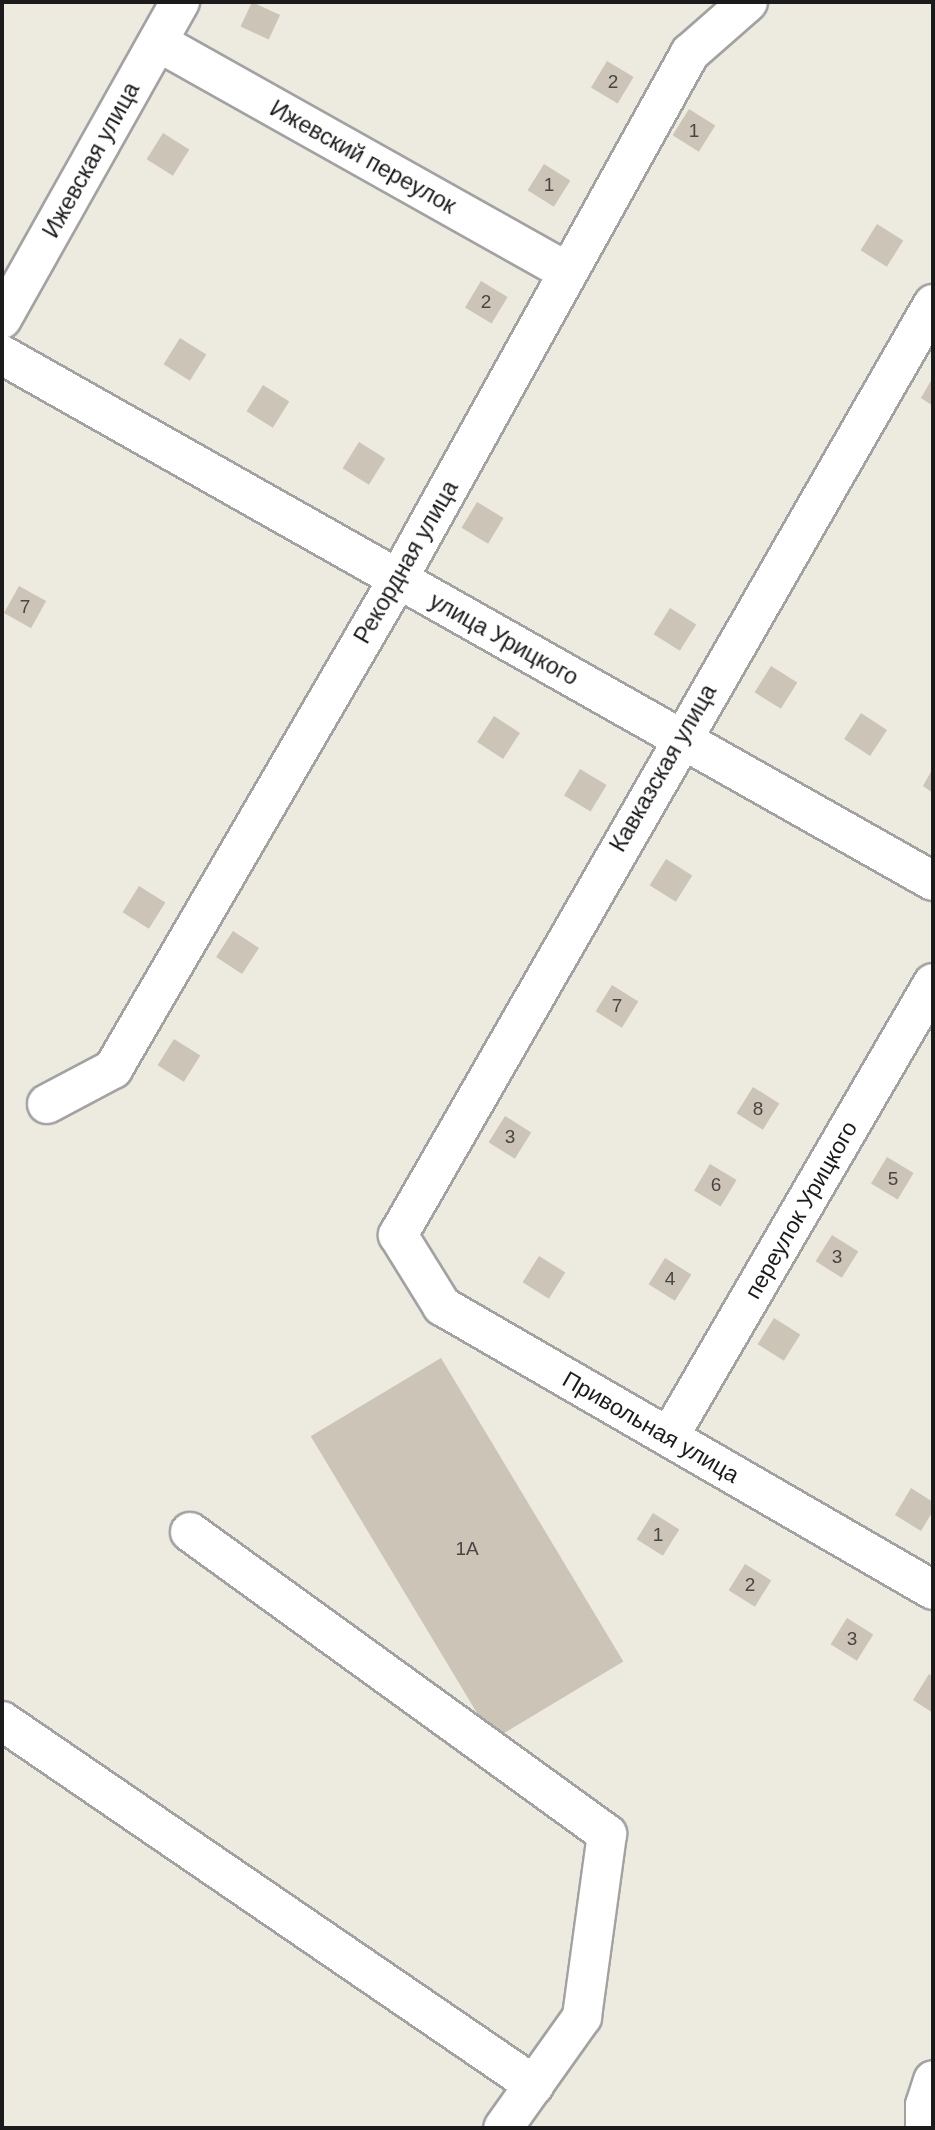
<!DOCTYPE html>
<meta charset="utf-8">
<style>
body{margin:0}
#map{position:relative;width:935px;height:2130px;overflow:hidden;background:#edeadf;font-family:Helvetica,sans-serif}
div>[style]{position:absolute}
.building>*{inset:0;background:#cdc4b8;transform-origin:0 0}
.roads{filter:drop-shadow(2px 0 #a2a2a2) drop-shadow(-2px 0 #a2a2a2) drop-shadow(0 2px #a2a2a2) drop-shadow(0 -2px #a2a2a2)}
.minor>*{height:38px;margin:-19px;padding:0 19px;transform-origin:19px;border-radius:19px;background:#fff}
span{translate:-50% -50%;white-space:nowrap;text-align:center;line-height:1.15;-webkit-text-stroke:7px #fff;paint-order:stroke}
.number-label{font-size:19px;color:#484542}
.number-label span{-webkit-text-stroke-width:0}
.street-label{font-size:23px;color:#1b1b1b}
.frame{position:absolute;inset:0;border:4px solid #1b1b1b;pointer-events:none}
</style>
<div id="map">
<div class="building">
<div style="left:252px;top:2px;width:31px;height:27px;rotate:25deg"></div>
<div style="left:607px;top:61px;width:31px;height:31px;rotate:31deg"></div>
<div style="left:689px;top:109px;width:31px;height:31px;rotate:32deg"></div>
<div style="left:163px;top:133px;width:31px;height:31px;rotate:32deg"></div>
<div style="left:544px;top:164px;width:31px;height:31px;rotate:32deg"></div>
<div style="left:877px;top:224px;width:31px;height:31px;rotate:32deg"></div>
<div style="left:481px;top:281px;width:31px;height:31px;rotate:31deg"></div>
<div style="left:180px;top:338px;width:31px;height:31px;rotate:32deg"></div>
<div style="clip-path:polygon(933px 377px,933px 406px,921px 398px)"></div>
<div style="left:263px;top:385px;width:31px;height:31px;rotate:32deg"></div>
<div style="left:359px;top:442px;width:31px;height:31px;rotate:32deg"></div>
<div style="left:477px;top:502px;width:31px;height:30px;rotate:31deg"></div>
<div style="left:19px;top:586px;width:31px;height:31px;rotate:29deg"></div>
<div style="left:670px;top:608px;width:31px;height:31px;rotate:32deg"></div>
<div style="left:771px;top:666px;width:31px;height:31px;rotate:32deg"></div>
<div style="left:861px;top:713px;width:31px;height:31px;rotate:33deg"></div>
<div style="left:494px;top:716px;width:31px;height:31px;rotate:33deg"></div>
<div style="clip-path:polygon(933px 768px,933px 793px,923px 786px)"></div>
<div style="left:580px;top:769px;width:31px;height:31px;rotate:31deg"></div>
<div style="left:666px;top:859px;width:31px;height:31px;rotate:32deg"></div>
<div style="left:139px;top:886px;width:31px;height:31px;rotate:32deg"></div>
<div style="left:233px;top:931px;width:31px;height:31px;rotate:33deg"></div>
<div style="left:612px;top:985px;width:31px;height:31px;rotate:32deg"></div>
<div style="left:174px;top:1039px;width:31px;height:31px;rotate:32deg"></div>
<div style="left:753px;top:1087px;width:31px;height:31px;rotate:32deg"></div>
<div style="left:505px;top:1116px;width:31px;height:31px;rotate:32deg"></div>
<div style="left:887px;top:1157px;width:31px;height:31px;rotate:31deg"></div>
<div style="left:710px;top:1164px;width:31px;height:31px;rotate:31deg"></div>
<div style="left:832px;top:1235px;width:31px;height:31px;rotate:32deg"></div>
<div style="left:539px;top:1256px;width:31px;height:31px;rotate:32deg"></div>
<div style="left:665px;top:1258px;width:31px;height:31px;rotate:32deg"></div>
<div style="left:774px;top:1318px;width:31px;height:31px;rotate:32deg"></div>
<div style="left:441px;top:1358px;width:354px;height:152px;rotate:59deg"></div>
<div style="clip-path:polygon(911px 1488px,933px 1502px,933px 1511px,921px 1531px,895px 1515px)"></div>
<div style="left:653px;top:1513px;width:31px;height:31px;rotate:32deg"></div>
<div style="left:745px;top:1564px;width:31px;height:31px;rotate:32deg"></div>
<div style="left:847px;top:1618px;width:31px;height:31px;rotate:32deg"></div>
<div style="clip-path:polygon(929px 1674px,933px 1677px,933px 1713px,913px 1700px)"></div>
</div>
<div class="roads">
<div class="minor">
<div style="left:158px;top:42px;width:470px;rotate:29.3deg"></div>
<div style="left:933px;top:304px;width:1074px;rotate:119.88deg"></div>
<div style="left:398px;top:1235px;width:84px;rotate:58.2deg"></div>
<div style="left:442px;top:1306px;width:567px;rotate:30.05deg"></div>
<div style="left:2px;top:319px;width:364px;rotate:-60.7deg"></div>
<div style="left:2px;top:355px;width:1069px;rotate:29.47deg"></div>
<div style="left:47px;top:1104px;width:75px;rotate:-27.9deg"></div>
<div style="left:113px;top:1069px;width:567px;rotate:-59.82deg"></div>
<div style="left:398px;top:579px;width:602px;rotate:-60.96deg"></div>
<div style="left:690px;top:53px;width:77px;rotate:-41.3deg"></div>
<div style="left:669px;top:1437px;width:525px;rotate:-59.82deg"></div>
<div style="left:190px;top:1532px;width:515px;rotate:35.91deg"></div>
<div style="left:607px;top:1834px;width:185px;rotate:97.8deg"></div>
<div style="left:582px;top:2017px;width:136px;rotate:125.4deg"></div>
<div style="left:2px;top:1721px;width:645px;rotate:34.38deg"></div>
<div style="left:925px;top:2128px;width:23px;rotate:-90deg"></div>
<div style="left:925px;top:2105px;width:26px;rotate:-72deg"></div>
</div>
</div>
<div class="number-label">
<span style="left:613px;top:82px">2</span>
<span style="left:694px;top:131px">1</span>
<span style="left:549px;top:185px">1</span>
<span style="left:486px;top:302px">2</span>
<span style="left:25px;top:607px">7</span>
<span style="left:617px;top:1006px">7</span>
<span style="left:758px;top:1109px">8</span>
<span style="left:510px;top:1137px">3</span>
<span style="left:893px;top:1179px">5</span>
<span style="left:716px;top:1185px">6</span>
<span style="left:837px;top:1257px">3</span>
<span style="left:670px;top:1279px">4</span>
<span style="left:658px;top:1535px">1</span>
<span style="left:467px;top:1549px">1А</span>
<span style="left:750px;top:1585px">2</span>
<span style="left:852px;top:1639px">3</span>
</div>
<div class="street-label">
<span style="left:363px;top:157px;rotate:29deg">Ижевский переулок</span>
<span style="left:91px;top:160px;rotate:-61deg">Ижевская улица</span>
<span style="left:406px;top:562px;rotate:-60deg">Рекордная улица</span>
<span style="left:504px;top:639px;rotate:29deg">улица Урицкого</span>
<span style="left:663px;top:768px;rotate:-60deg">Кавказская улица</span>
<span style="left:801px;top:1210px;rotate:-60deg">переулок Урицкого</span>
<span style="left:651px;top:1427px;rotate:30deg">Привольная улица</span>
</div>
<div class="frame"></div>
</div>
